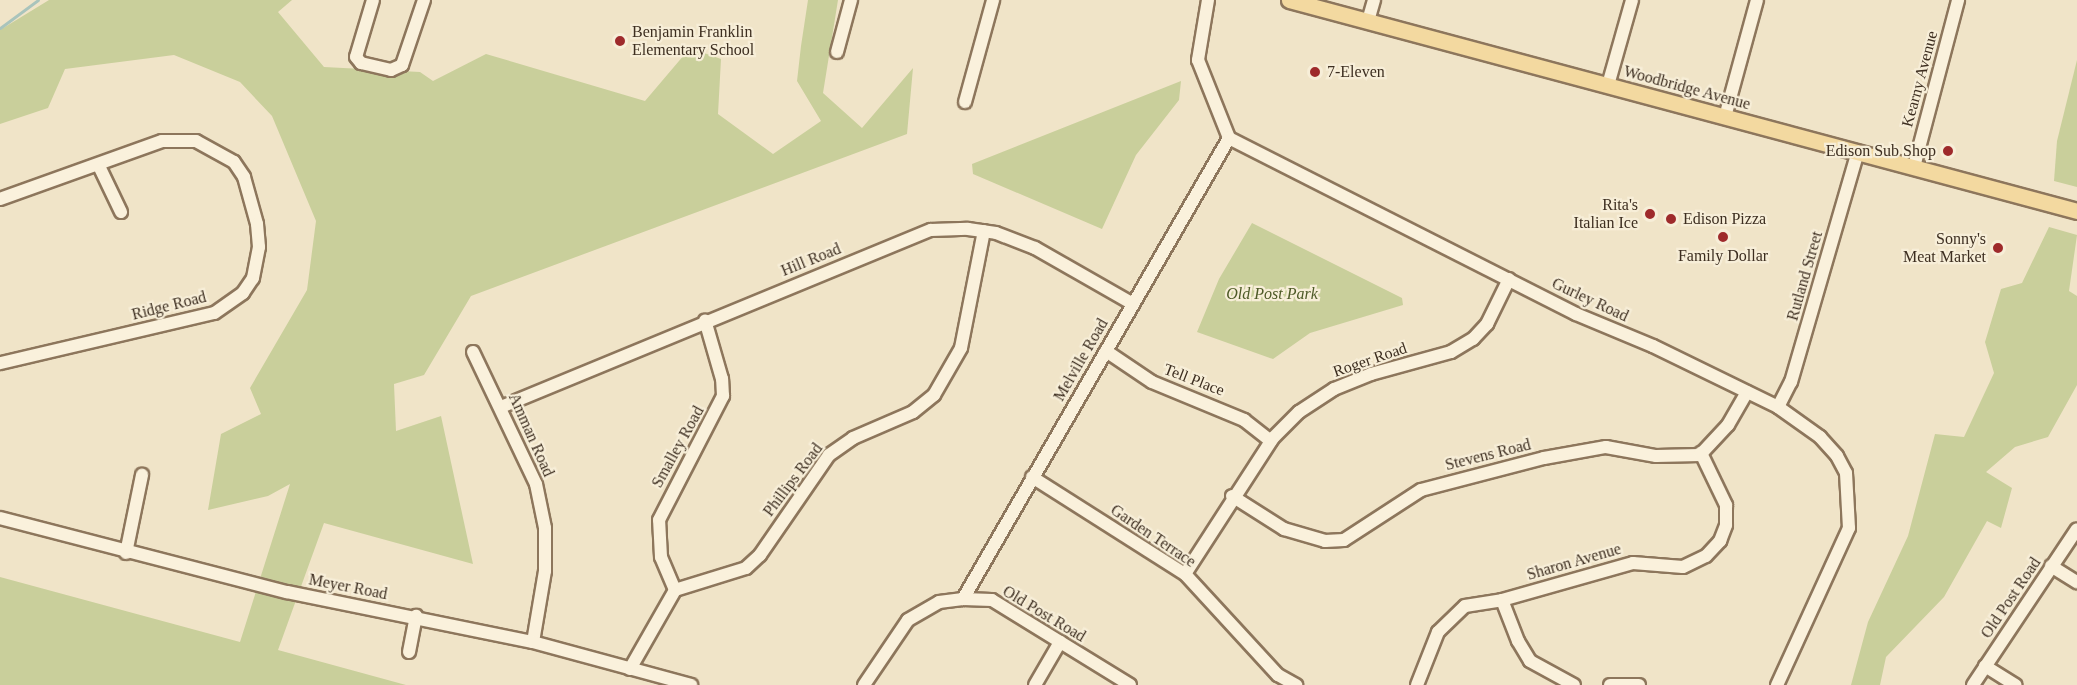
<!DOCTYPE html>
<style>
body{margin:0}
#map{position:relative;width:2077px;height:685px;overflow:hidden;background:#f0e4c8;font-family:"Times New Roman",serif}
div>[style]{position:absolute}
.green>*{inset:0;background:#c9cf9b}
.stream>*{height:3px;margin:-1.5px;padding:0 1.5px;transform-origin:1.5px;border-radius:1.5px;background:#a9c4bc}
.roads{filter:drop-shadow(2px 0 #8d765c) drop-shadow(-2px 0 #8d765c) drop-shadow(0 2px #8d765c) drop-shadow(0 -2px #8d765c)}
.minor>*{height:12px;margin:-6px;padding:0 6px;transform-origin:6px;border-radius:6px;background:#faf1dc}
.major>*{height:15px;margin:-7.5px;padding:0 7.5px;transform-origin:7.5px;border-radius:7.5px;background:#f3d9a0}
.dots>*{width:16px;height:16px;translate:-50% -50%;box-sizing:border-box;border:3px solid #f7eed8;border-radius:50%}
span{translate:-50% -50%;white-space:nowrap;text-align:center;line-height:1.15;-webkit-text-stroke:4.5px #f7eed8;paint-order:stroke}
.poi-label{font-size:16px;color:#3d2e20}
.left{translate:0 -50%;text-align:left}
.right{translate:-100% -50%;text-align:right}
.street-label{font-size:16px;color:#3d2e20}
.park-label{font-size:16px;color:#4d5a26;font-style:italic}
</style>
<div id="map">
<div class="green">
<div style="clip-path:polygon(49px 0,292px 0,278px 12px,324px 67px,420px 72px,433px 81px,486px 54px,645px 101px,690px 48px,721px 59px,718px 114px,773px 154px,821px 121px,797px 81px,801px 46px,808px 0,838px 0,823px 93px,862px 128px,913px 68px,907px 134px,471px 296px,424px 375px,394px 384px,396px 431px,441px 416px,473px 564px,324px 523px,278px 650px,406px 685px,0 685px,0 577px,240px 642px,290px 484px,268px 496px,208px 510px,221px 434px,261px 414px,250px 388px,307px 290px,316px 221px,272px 116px,240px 82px,174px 55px,65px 69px,48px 108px,0 124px,0 30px)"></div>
<div style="clip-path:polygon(2077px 60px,2077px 187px,2054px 181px,2057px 141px)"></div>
<div style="clip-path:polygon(1181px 81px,1179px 100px,1136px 155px,1102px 229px,973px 174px,972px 164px)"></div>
<div style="clip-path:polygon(1252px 223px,1402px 298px,1403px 305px,1310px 333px,1273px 359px,1197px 332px,1219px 279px)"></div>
<div style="clip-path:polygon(2049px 227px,2077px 235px,2069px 291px,2077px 296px,2077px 385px,2048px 437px,2015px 447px,1986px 472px,2012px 488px,2001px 528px,1987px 521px,1944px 597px,1886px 657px,1880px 685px,1851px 685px,1868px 622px,1908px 536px,1935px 434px,1964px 437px,1994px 373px,1985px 342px,2001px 289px,2022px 283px)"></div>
</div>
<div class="stream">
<div style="left:0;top:28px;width:47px;rotate:-36.4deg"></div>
</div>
<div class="roads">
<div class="minor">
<div style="left:373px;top:0;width:59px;rotate:106.6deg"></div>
<div style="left:356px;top:57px;width:8px;rotate:50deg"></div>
<div style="left:361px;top:63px;width:31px;rotate:13deg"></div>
<div style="left:391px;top:70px;width:12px;rotate:-24deg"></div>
<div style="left:402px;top:65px;width:69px;rotate:-71.3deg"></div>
<div style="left:1208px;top:0;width:61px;rotate:99.5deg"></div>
<div style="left:1198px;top:60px;width:84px;rotate:68.3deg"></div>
<div style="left:1229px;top:138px;width:389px;rotate:26.9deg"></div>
<div style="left:1576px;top:314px;width:83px;rotate:22.6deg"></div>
<div style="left:1653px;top:346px;width:139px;rotate:26deg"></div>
<div style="left:1778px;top:407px;width:52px;rotate:35.5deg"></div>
<div style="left:1820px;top:437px;width:25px;rotate:48deg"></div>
<div style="left:1837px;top:456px;width:19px;rotate:62deg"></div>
<div style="left:1846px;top:473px;width:55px;rotate:86.9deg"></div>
<div style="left:1849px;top:528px;width:173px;rotate:114.6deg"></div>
<div style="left:1368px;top:21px;width:22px;rotate:-74deg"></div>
<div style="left:837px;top:52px;width:54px;rotate:-74.9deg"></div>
<div style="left:1608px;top:85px;width:88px;rotate:-74.2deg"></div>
<div style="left:965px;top:102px;width:106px;rotate:-74.6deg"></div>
<div style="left:1725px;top:117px;width:121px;rotate:-74.7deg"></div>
<div style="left:99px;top:166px;width:51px;rotate:64.4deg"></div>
<div style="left:1914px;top:167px;width:173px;rotate:-75.2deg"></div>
<div style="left:0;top:199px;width:172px;rotate:-19.7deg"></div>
<div style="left:162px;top:141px;width:34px"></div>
<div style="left:196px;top:141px;width:43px;rotate:28.9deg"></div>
<div style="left:234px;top:162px;width:18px;rotate:56deg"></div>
<div style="left:244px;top:177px;width:49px;rotate:74.5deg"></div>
<div style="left:257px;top:224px;width:23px;rotate:85deg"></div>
<div style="left:259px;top:247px;width:32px;rotate:101deg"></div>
<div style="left:253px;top:278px;width:18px;rotate:124deg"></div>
<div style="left:243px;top:293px;width:35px;rotate:145deg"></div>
<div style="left:214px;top:313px;width:220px;rotate:166.8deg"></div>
<div style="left:1106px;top:351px;width:55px;rotate:34deg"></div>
<div style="left:1152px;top:382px;width:100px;rotate:22.4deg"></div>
<div style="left:1244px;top:420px;width:34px;rotate:38deg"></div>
<div style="left:473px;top:352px;width:146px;rotate:64.5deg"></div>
<div style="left:536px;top:484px;width:45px;rotate:78.4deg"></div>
<div style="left:545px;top:528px;width:43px;rotate:90deg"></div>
<div style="left:545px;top:571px;width:72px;rotate:99.6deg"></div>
<div style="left:501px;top:407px;width:465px;rotate:-22.4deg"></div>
<div style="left:931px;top:230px;width:37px;rotate:-2deg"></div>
<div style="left:968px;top:229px;width:28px;rotate:8deg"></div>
<div style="left:996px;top:233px;width:42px;rotate:21deg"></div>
<div style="left:1035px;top:248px;width:113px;rotate:29.7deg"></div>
<div style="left:1778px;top:407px;width:28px;rotate:-63deg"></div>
<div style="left:1791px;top:382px;width:240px;rotate:-73.8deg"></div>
<div style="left:1032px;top:477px;width:181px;rotate:32.4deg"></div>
<div style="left:1185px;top:574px;width:137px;rotate:47.4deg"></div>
<div style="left:1278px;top:675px;width:21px;rotate:29deg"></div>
<div style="left:1232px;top:496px;width:62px;rotate:32.4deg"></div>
<div style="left:1284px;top:529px;width:43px;rotate:16.3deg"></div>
<div style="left:1325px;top:541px;width:19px;rotate:-3deg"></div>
<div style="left:1344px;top:540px;width:92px;rotate:-33deg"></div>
<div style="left:1421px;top:490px;width:127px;rotate:-14.6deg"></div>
<div style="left:1544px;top:458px;width:63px;rotate:-10.1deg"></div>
<div style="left:1606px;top:447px;width:51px;rotate:10.2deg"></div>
<div style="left:1656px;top:456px;width:44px;rotate:-1.3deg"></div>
<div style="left:1700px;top:455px;width:41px;rotate:-47deg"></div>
<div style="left:1728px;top:425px;width:38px;rotate:-60deg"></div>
<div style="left:0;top:518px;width:296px;rotate:14.5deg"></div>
<div style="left:287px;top:592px;width:251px;rotate:11.5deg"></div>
<div style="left:533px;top:642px;width:164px;rotate:15.2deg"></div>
<div style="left:126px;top:553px;width:80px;rotate:-78.4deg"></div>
<div style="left:2051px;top:566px;width:31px;rotate:32deg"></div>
<div style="left:1185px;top:574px;width:162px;rotate:-57.1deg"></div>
<div style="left:1273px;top:438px;width:37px;rotate:-45deg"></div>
<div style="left:1299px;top:412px;width:42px;rotate:-33.3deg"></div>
<div style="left:1334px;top:389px;width:40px;rotate:-22deg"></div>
<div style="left:1371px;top:374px;width:83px;rotate:-15.4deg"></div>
<div style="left:1451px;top:352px;width:26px;rotate:-31deg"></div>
<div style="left:1473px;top:339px;width:21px;rotate:-47deg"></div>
<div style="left:1487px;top:324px;width:50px;rotate:-63.9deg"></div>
<div style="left:675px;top:590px;width:36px;rotate:-113deg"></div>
<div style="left:661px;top:557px;width:37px;rotate:-93deg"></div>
<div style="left:659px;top:520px;width:140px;rotate:-62.7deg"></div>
<div style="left:723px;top:396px;width:17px;rotate:-93deg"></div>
<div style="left:722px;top:379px;width:61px;rotate:-106.1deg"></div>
<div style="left:963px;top:599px;width:532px;rotate:-60.01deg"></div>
<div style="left:1502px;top:600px;width:44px;rotate:68.7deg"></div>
<div style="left:1518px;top:641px;width:23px;rotate:59deg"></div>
<div style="left:1530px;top:661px;width:50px;rotate:28.6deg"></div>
<div style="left:409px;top:652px;width:37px;rotate:-79deg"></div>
<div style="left:1985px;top:666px;width:36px;rotate:32deg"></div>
<div style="left:630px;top:669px;width:91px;rotate:-60.3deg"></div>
<div style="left:675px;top:590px;width:74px;rotate:-17.2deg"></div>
<div style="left:746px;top:568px;width:19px;rotate:-43deg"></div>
<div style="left:760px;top:555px;width:121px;rotate:-55.4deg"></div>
<div style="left:829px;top:455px;width:29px;rotate:-35deg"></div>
<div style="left:853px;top:438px;width:65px;rotate:-23.4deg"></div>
<div style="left:913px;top:412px;width:27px;rotate:-39deg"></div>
<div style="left:934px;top:395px;width:54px;rotate:-60.1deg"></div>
<div style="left:961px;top:348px;width:119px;rotate:-78.9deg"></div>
<div style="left:864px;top:685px;width:78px;rotate:-55.9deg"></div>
<div style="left:908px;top:620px;width:36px;rotate:-30deg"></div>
<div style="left:939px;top:602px;width:24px;rotate:-7deg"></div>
<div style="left:963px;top:599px;width:29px;rotate:2deg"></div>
<div style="left:992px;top:600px;width:162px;rotate:31.6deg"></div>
<div style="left:1035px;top:685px;width:50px;rotate:-59.8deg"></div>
<div style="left:1417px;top:685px;width:57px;rotate:-68.4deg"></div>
<div style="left:1438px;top:632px;width:37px;rotate:-44deg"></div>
<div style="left:1465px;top:606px;width:37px;rotate:-9deg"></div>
<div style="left:1502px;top:600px;width:136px;rotate:-15.8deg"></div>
<div style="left:1633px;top:563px;width:50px;rotate:4.6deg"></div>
<div style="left:1683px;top:567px;width:25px;rotate:-26deg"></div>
<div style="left:1706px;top:556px;width:21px;rotate:-47deg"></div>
<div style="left:1720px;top:541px;width:17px;rotate:-69deg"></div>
<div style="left:1726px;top:525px;width:20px;rotate:-90deg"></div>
<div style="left:1726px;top:505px;width:58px;rotate:-115.7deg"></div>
<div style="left:1610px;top:685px;width:29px"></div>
<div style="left:1973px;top:685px;width:187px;rotate:-56.3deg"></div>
</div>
<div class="major">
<div style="left:1289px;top:0;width:816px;rotate:14.99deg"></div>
</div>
</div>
<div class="dots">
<div style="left:620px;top:41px;background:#9e2a2b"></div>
<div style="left:1315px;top:72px;background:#9e2a2b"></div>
<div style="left:1948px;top:151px;background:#9e2a2b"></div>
<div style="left:1650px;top:214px;background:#9e2a2b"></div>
<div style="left:1671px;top:219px;background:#9e2a2b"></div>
<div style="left:1723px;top:237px;background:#9e2a2b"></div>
<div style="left:1998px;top:248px;background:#9e2a2b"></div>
</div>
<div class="poi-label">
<span class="left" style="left:632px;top:41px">Benjamin Franklin<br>Elementary School</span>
<span class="left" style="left:1327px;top:72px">7-Eleven</span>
<span class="right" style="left:1936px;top:151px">Edison Sub Shop</span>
<span class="right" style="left:1638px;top:214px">Rita's<br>Italian Ice</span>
<span class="left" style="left:1683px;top:219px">Edison Pizza</span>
<span class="right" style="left:1986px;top:248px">Sonny's<br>Meat Market</span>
<span style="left:1723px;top:256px">Family Dollar</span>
</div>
<div class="street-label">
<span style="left:1920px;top:79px;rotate:-75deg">Kearny Avenue</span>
<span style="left:1687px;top:88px;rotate:15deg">Woodbridge Avenue</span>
<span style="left:811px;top:260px;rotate:-22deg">Hill Road</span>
<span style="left:1805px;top:276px;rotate:-74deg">Rutland Street</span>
<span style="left:1590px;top:300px;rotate:25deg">Gurley Road</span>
<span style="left:169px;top:306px;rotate:-14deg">Ridge Road</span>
<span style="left:1081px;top:360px;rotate:-60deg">Melville Road</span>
<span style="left:1370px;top:360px;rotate:-19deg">Roger Road</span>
<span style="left:1194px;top:380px;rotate:21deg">Tell Place</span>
<span style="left:531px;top:435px;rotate:66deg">Amman Road</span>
<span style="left:678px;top:447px;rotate:-61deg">Smalley Road</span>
<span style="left:1488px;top:455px;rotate:-14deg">Stevens Road</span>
<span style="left:793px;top:480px;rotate:-53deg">Phillips Road</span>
<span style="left:1153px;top:536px;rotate:34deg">Garden Terrace</span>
<span style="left:1574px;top:562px;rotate:-16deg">Sharon Avenue</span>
<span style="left:348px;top:587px;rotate:11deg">Meyer Road</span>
<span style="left:2011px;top:598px;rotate:-56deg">Old Post Road</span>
<span style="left:1044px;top:614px;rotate:31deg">Old Post Road</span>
</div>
<div class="park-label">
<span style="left:1272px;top:294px">Old Post Park</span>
</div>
</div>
